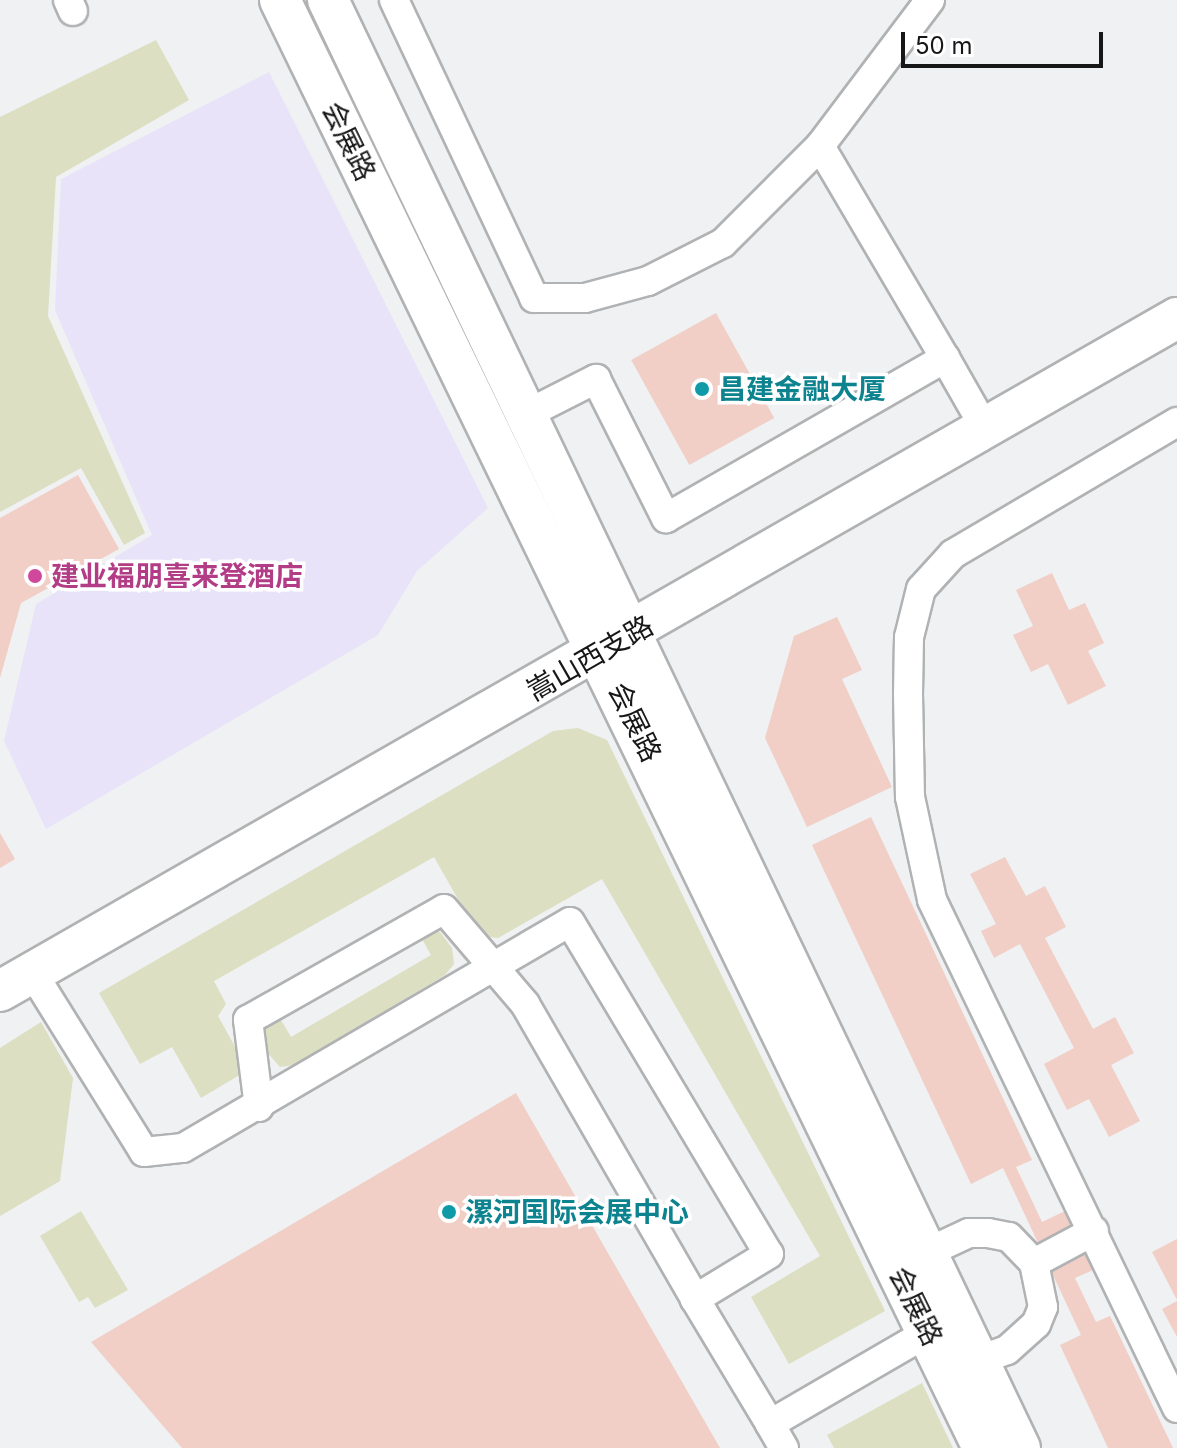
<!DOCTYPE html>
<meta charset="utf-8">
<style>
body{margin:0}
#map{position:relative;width:1177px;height:1448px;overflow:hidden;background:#eff1f3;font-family:Inter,"Noto Sans SC",sans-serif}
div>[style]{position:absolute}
.commercial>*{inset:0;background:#e8e3f9}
.green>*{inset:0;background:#dcdfc1}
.building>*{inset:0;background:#f1cec6;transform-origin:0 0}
.roads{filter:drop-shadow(2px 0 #b0b2b3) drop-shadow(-2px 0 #b0b2b3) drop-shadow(0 2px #b0b2b3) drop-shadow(0 -2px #b0b2b3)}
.street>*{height:28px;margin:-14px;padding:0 14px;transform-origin:14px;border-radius:14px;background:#fff}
.secondary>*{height:40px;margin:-20px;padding:0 20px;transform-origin:20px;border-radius:20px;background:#fff}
.dots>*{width:22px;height:22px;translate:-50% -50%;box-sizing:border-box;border:4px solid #fff;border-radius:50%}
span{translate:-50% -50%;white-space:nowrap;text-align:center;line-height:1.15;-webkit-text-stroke:7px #fff;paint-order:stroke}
.street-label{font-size:28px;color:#171718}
.culture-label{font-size:28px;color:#0d838f;font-weight:700}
.left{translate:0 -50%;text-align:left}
.hotel-label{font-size:28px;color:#b23c85;font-weight:700}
.scale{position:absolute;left:901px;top:32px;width:202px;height:36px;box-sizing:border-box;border:4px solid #171718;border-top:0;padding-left:10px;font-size:24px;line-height:28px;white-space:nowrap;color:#171718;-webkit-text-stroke:6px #fff;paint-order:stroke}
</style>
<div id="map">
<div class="commercial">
<div style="clip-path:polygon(269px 72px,488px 508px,417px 571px,378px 635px,46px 829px,4px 741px,36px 604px,152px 535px,55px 310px,61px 179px)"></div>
</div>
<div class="green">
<div style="clip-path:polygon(156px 40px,189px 100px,56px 177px,48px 316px,145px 533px,124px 545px,81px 468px,0 512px,0 117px)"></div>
<div style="clip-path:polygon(578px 728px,607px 740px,885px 1311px,789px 1364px,751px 1297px,820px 1256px,602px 879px,498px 938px,479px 936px,434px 857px,214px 981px,226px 1004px,218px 1016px,248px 1070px,201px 1098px,172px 1047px,140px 1064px,99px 993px,553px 731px)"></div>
<div style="clip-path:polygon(418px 932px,440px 932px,452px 948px,454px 964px,445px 975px,294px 1065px,280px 1067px,265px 1050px,265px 1029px,278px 1015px,291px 1037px,431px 955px)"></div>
<div style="clip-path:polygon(41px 1022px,73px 1078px,60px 1181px,0 1216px,0 1048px)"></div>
<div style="clip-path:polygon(81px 1211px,128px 1290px,95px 1308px,88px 1297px,79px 1302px,40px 1236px)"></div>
<div style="clip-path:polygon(922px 1383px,953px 1448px,834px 1448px,827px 1435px)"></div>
</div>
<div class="building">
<div style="left:716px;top:313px;width:120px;height:97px;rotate:61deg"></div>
<div style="clip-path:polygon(78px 475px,119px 549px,21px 603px,0 678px,0 518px)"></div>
<div style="clip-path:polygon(1052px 573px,1069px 610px,1085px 603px,1104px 643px,1088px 651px,1106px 686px,1068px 705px,1048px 664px,1031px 672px,1013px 635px,1033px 626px,1016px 590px)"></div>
<div style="clip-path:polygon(837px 617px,862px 670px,842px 679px,892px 787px,807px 827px,765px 738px,794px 636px)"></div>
<div style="clip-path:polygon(871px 817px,1032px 1160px,1016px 1167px,1042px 1222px,1065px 1211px,1093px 1270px,1075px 1278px,1096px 1322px,1110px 1316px,1173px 1448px,1108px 1448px,1060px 1345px,1081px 1335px,1003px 1168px,971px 1184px,812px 845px)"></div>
<div style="clip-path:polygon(0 833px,15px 859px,0 868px)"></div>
<div style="clip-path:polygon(1005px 857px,1026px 896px,1045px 886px,1066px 927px,1045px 938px,1093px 1029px,1115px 1017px,1134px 1053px,1111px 1065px,1140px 1121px,1109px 1137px,1089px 1099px,1067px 1110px,1044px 1064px,1074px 1048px,1020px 944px,994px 958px,981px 931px,996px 924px,970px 874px)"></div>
<div style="clip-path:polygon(516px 1093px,720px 1448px,182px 1448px,91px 1342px)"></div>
<div style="clip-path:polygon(1177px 1239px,1177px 1300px,1152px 1252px)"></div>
<div style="clip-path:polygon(1177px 1301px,1177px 1337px,1162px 1309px)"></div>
</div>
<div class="roads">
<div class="street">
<div style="left:68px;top:0;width:12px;rotate:66deg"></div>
<div style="left:394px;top:0;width:329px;rotate:64.8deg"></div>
<div style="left:534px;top:298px;width:51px"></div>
<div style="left:585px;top:298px;width:65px;rotate:-15.1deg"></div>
<div style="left:648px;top:281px;width:84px;rotate:-26.9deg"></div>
<div style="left:723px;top:243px;width:137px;rotate:-45deg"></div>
<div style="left:930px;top:0;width:183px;rotate:127deg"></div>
<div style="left:820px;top:146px;width:246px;rotate:59.5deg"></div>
<div style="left:525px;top:415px;width:80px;rotate:-26.9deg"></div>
<div style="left:596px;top:379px;width:156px;rotate:63.3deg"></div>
<div style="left:666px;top:518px;width:322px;rotate:-29.8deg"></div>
<div style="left:945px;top:358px;width:83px;rotate:60.3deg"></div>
<div style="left:1177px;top:422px;width:260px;rotate:149.5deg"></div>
<div style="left:953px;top:554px;width:47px;rotate:132.4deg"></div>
<div style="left:921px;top:589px;width:49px;rotate:104deg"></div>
<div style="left:909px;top:637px;width:57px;rotate:91deg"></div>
<div style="left:908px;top:694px;width:103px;rotate:88.9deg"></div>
<div style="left:910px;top:797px;width:105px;rotate:77.9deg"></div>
<div style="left:932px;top:900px;width:564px;rotate:64.25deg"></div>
<div style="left:32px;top:972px;width:212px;rotate:58.1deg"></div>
<div style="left:144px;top:1152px;width:39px;rotate:-6deg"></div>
<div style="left:183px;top:1148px;width:448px;rotate:-30.3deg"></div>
<div style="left:570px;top:922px;width:387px;rotate:59.1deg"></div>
<div style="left:769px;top:1254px;width:87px;rotate:148.7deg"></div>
<div style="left:695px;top:1299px;width:146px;rotate:59deg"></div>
<div style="left:770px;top:1424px;width:184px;rotate:-30.1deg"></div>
<div style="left:259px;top:1107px;width:88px;rotate:-97.2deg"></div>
<div style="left:248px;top:1020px;width:225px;rotate:-29.5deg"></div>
<div style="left:444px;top:909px;width:125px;rotate:49.5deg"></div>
<div style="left:525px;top:1004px;width:340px;rotate:60deg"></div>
<div style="left:928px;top:1252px;width:45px;rotate:-24.9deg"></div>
<div style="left:969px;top:1233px;width:19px"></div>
<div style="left:988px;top:1233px;width:21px;rotate:11deg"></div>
<div style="left:1009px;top:1237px;width:36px;rotate:46deg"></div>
<div style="left:1034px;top:1263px;width:45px;rotate:78.4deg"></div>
<div style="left:1043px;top:1307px;width:18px;rotate:112deg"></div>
<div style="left:1036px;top:1324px;width:39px;rotate:138deg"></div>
<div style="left:1007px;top:1350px;width:29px;rotate:160deg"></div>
<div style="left:1034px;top:1263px;width:68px;rotate:-28.1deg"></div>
<div style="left:770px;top:1424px;width:28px;rotate:60deg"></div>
</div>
<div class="secondary">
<div style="left:280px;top:0;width:1610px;rotate:64.1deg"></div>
<div style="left:328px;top:0;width:1605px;rotate:64.46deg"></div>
<div style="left:0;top:991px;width:1356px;rotate:-29.76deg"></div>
</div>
</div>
<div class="dots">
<div style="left:702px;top:389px;background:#0f9aa8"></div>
<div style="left:35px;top:576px;background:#d1479c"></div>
<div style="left:449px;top:1212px;background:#0f9aa8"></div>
</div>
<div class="street-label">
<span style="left:349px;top:141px;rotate:64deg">会展路</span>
<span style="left:590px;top:658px;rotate:-30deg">嵩山西支路</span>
<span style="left:635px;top:722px;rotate:64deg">会展路</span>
<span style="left:916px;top:1306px;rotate:64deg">会展路</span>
</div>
<div class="culture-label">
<span class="left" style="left:718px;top:389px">昌建金融大厦</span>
<span class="left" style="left:465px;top:1212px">漯河国际会展中心</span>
</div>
<div class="hotel-label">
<span class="left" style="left:51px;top:576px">建业福朋喜来登酒店</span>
</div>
<div class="scale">50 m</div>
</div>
